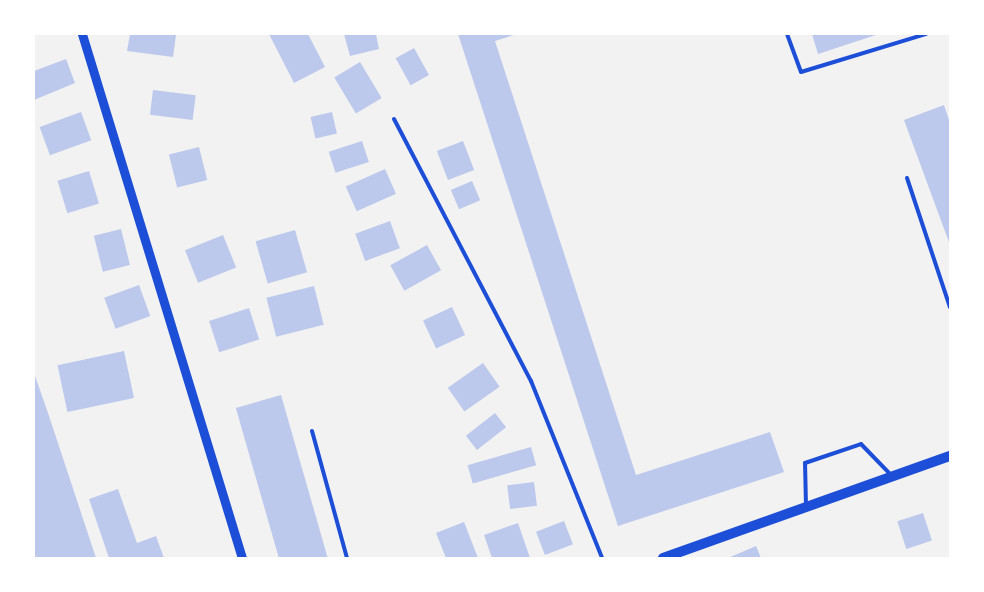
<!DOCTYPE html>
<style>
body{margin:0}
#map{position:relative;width:984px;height:592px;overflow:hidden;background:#f2f2f2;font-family:"Alegreya Sans",sans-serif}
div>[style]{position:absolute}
.building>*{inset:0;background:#bdc9ec;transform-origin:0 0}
.service>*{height:4px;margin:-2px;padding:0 2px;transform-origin:2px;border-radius:2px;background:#1d4ed8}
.tertiary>*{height:9px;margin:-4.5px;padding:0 4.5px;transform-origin:4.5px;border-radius:4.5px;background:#1d4ed8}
.secondary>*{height:10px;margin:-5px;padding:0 5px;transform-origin:5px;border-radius:5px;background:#1d4ed8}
span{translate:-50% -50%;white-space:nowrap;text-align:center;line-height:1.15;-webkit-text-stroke:4px #fff;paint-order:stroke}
.frame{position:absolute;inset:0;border:35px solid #fff;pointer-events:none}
</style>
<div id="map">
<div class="building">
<div style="clip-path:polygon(130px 34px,176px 35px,173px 57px,127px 51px)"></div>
<div style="clip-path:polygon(269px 34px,308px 34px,325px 67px,294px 83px)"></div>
<div style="clip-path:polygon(344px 34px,376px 34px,379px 49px,350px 56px)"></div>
<div style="clip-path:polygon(458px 34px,517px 34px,495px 41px,636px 475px,770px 432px,784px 472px,618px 526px)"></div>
<div style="clip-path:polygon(812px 34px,879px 34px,818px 54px)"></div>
<div style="left:414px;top:48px;width:31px;height:21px;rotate:61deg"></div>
<div style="clip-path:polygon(66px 59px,75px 83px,34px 100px,34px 71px)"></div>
<div style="left:360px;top:62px;width:42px;height:30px;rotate:59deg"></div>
<div style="left:153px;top:90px;width:43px;height:25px;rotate:7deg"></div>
<div style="clip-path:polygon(944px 105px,950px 123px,950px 245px,904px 120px)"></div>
<div style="left:81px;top:112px;width:30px;height:44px;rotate:70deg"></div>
<div style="left:332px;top:112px;width:22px;height:22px;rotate:77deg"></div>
<div style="left:362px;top:141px;width:22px;height:35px;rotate:72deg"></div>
<div style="left:463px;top:141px;width:31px;height:28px;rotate:69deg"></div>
<div style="left:199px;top:147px;width:34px;height:31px;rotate:76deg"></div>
<div style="left:385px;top:169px;width:27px;height:43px;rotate:66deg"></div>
<div style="left:89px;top:171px;width:34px;height:33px;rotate:73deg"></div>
<div style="left:472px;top:181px;width:21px;height:23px;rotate:67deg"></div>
<div style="left:390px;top:221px;width:29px;height:37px;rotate:70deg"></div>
<div style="left:121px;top:229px;width:37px;height:28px;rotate:76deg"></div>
<div style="left:295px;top:230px;width:44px;height:41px;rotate:74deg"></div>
<div style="left:223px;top:235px;width:35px;height:41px;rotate:68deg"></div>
<div style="left:427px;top:245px;width:29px;height:42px;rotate:61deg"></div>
<div style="left:139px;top:285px;width:33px;height:37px;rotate:70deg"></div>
<div style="left:314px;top:286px;width:40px;height:49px;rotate:76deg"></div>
<div style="left:452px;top:307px;width:31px;height:32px;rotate:65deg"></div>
<div style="left:249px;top:308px;width:33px;height:42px;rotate:72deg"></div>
<div style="left:124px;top:351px;width:48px;height:68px;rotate:78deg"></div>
<div style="left:483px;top:363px;width:29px;height:43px;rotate:55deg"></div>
<div style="clip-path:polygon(34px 373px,48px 413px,96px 558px,34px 558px)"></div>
<div style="left:281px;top:395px;width:170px;height:47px;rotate:74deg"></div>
<div style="left:495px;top:413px;width:18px;height:37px;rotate:52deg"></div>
<div style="left:531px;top:447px;width:19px;height:66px;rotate:74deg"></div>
<div style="left:534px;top:482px;width:24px;height:27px;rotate:83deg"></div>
<div style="clip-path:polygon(118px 489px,137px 543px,156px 536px,164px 558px,109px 558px,89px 499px)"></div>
<div style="left:923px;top:513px;width:29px;height:27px;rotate:72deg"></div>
<div style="left:564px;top:521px;width:25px;height:30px;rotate:69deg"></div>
<div style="clip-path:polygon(464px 522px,478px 558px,446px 558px,436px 533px)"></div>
<div style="clip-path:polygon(518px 523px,530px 558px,492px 558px,484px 535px)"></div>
<div style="clip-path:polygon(756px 546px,761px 558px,728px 558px)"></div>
</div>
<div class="service">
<div style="left:787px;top:34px;width:40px;rotate:69.8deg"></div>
<div style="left:801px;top:72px;width:131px;rotate:-16.9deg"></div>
<div style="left:394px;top:119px;width:296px;rotate:62.4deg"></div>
<div style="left:531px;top:381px;width:191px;rotate:68.1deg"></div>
<div style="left:907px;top:178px;width:136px;rotate:71.6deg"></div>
<div style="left:312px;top:431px;width:132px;rotate:74.6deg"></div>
<div style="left:806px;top:506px;width:43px;rotate:-91.3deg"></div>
<div style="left:805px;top:463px;width:59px;rotate:-18.7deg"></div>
<div style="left:861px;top:444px;width:43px;rotate:45.9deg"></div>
</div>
<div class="tertiary">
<div style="left:82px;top:34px;width:548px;rotate:73.02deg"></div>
</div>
<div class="secondary">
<div style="left:663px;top:558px;width:305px;rotate:-19.6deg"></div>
</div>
<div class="frame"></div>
</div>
